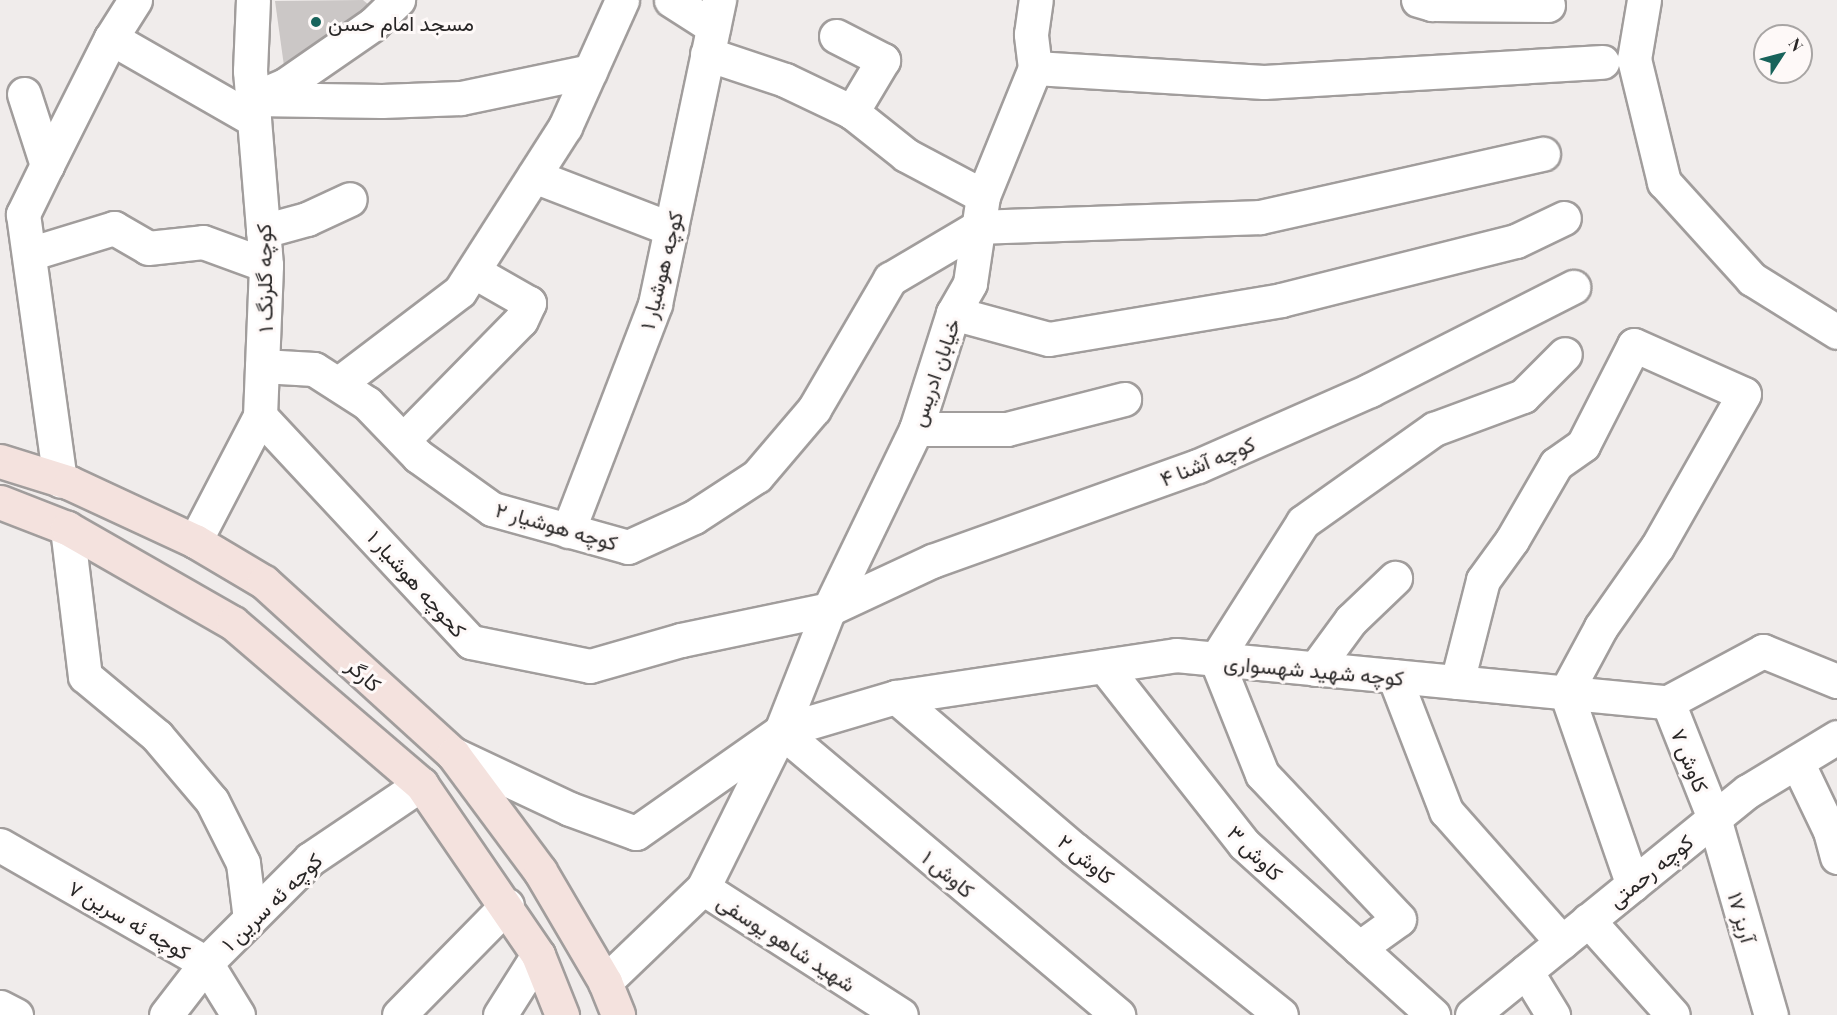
<!DOCTYPE html>
<meta charset="utf-8">
<style>
body{margin:0}
#map{position:relative;width:1837px;height:1015px;overflow:hidden;background:#f0eceb;font-family:"Playfair Display",Vazirmatn,serif}
div>[style]{position:absolute}
.building>*{inset:0;background:#cbc7c6}
.roads{filter:drop-shadow(2px 0 #a19d9c) drop-shadow(-2px 0 #a19d9c) drop-shadow(0 2px #a19d9c) drop-shadow(0 -2px #a19d9c)}
.minor>*{height:33px;margin:-16.5px;padding:0 16.5px;transform-origin:16.5px;border-radius:16.5px;background:#fff}
.major>*{height:33px;margin:-16.5px;padding:0 16.5px;transform-origin:16.5px;border-radius:16.5px;background:#f4e2de}
.dots>*{width:16px;height:16px;translate:-50% -50%;box-sizing:border-box;border:3px solid #fef9f8;border-radius:50%}
span{translate:-50% -50%;white-space:nowrap;text-align:center;line-height:1.15;-webkit-text-stroke:6px #fef9f8;paint-order:stroke}
.poi-label{font-size:21px;color:#282626}
.left{translate:0 -50%;text-align:left}
.street-label{font-size:21px;color:#282626}
.north{position:absolute;left:1753px;top:24px;width:60px;height:60px;box-sizing:border-box;background:#fef9f8;border:2px solid #a8a5a4;border-radius:50%;rotate:54deg;font-size:16px;font-weight:700;line-height:24px;text-align:center;color:#282626}
.north::after{content:'';display:block;margin:auto;width:21px;height:27px;background:#18635b;clip-path:polygon(50% 0,100% 100%,50% 72%,0 100%)}
</style>
<div id="map">
<div class="building">
<div style="clip-path:polygon(363px 0,369px 5px,338px 39px,284px 66px,275px 1px)"></div>
</div>
<div class="roads">
<div class="minor">
<div style="left:671px;top:0;width:50px;rotate:32.7deg"></div>
<div style="left:1418px;top:0;width:15px;rotate:16deg"></div>
<div style="left:1432px;top:4px;width:116px;rotate:0.5deg"></div>
<div style="left:1644px;top:0;width:60px;rotate:99.6deg"></div>
<div style="left:1634px;top:59px;width:127px;rotate:76.3deg"></div>
<div style="left:1664px;top:182px;width:131px;rotate:47.8deg"></div>
<div style="left:1752px;top:279px;width:100px;rotate:31.9deg"></div>
<div style="left:836px;top:36px;width:53px;rotate:27.1deg"></div>
<div style="left:883px;top:60px;width:61px;rotate:120.8deg"></div>
<div style="left:111px;top:38px;width:165px;rotate:29.8deg"></div>
<div style="left:707px;top:54px;width:82px;rotate:18.4deg"></div>
<div style="left:785px;top:80px;width:74px;rotate:25.5deg"></div>
<div style="left:852px;top:112px;width:69px;rotate:38.5deg"></div>
<div style="left:906px;top:155px;width:87px;rotate:28deg"></div>
<div style="left:1035px;top:68px;width:229px;rotate:3.5deg"></div>
<div style="left:1264px;top:82px;width:339px;rotate:-3.4deg"></div>
<div style="left:24px;top:94px;width:75px;rotate:72.1deg"></div>
<div style="left:47px;top:165px;width:55px;rotate:116.1deg"></div>
<div style="left:23px;top:214px;width:269px;rotate:82.1deg"></div>
<div style="left:257px;top:97px;width:30px;rotate:-23deg"></div>
<div style="left:285px;top:85px;width:107px;rotate:-34.7deg"></div>
<div style="left:373px;top:24px;width:35px;rotate:-44deg"></div>
<div style="left:253px;top:99px;width:129px;rotate:0.9deg"></div>
<div style="left:382px;top:101px;width:79px;rotate:-2.2deg"></div>
<div style="left:461px;top:98px;width:132px;rotate:-11.8deg"></div>
<div style="left:47px;top:165px;width:142px;rotate:-63.3deg"></div>
<div style="left:111px;top:38px;width:45px;rotate:-57.7deg"></div>
<div style="left:534px;top:176px;width:147px;rotate:21.1deg"></div>
<div style="left:263px;top:231px;width:46px;rotate:-15.3deg"></div>
<div style="left:307px;top:219px;width:47px;rotate:-24.9deg"></div>
<div style="left:29px;top:254px;width:89px;rotate:-17deg"></div>
<div style="left:114px;top:228px;width:39px;rotate:30deg"></div>
<div style="left:148px;top:248px;width:55px;rotate:-6.2deg"></div>
<div style="left:203px;top:242px;width:67px;rotate:20.1deg"></div>
<div style="left:953px;top:313px;width:99px;rotate:15.2deg"></div>
<div style="left:1049px;top:339px;width:235px;rotate:-9.5deg"></div>
<div style="left:1281px;top:300px;width:242px;rotate:-14.1deg"></div>
<div style="left:1516px;top:241px;width:53px;rotate:-25.6deg"></div>
<div style="left:262px;top:366px;width:52px;rotate:3.3deg"></div>
<div style="left:314px;top:369px;width:63px;rotate:32.7deg"></div>
<div style="left:367px;top:403px;width:74px;rotate:46.1deg"></div>
<div style="left:418px;top:456px;width:91px;rotate:35.6deg"></div>
<div style="left:492px;top:509px;width:141px;rotate:15.6deg"></div>
<div style="left:628px;top:547px;width:72px;rotate:-24.4deg"></div>
<div style="left:694px;top:517px;width:75px;rotate:-33.1deg"></div>
<div style="left:757px;top:476px;width:88px;rotate:-49.6deg"></div>
<div style="left:814px;top:409px;width:151px;rotate:-59.7deg"></div>
<div style="left:890px;top:279px;width:102px;rotate:-30.6deg"></div>
<div style="left:978px;top:227px;width:282px;rotate:-2deg"></div>
<div style="left:1260px;top:217px;width:290px;rotate:-12.6deg"></div>
<div style="left:338px;top:384px;width:153px;rotate:-37.3deg"></div>
<div style="left:460px;top:291px;width:195px;rotate:-57.4deg"></div>
<div style="left:565px;top:127px;width:139px;rotate:-65.8deg"></div>
<div style="left:260px;top:416px;width:309px;rotate:47deg"></div>
<div style="left:471px;top:642px;width:121px;rotate:11.4deg"></div>
<div style="left:590px;top:666px;width:95px;rotate:-15.9deg"></div>
<div style="left:681px;top:640px;width:151px;rotate:-11.8deg"></div>
<div style="left:829px;top:609px;width:114px;rotate:-25deg"></div>
<div style="left:932px;top:561px;width:282px;rotate:-19.7deg"></div>
<div style="left:1198px;top:466px;width:188px;rotate:-23.8deg"></div>
<div style="left:1370px;top:390px;width:228px;rotate:-26.9deg"></div>
<div style="left:916px;top:429px;width:91px"></div>
<div style="left:1007px;top:429px;width:121px;rotate:-14.4deg"></div>
<div style="left:403px;top:440px;width:168px;rotate:-45.5deg"></div>
<div style="left:521px;top:320px;width:19px;rotate:-65deg"></div>
<div style="left:529px;top:303px;width:64px;rotate:-150.3deg"></div>
<div style="left:67px;top:528px;width:149px;rotate:83.1deg"></div>
<div style="left:85px;top:676px;width:94px;rotate:39.8deg"></div>
<div style="left:157px;top:736px;width:85px;rotate:49.8deg"></div>
<div style="left:212px;top:801px;width:69px;rotate:63.4deg"></div>
<div style="left:243px;top:863px;width:56px;rotate:82.9deg"></div>
<div style="left:568px;top:531px;width:243px;rotate:-69deg"></div>
<div style="left:655px;top:304px;width:311px;rotate:-78.1deg"></div>
<div style="left:195px;top:541px;width:141px;rotate:-62.5deg"></div>
<div style="left:260px;top:416px;width:151px;rotate:-87.7deg"></div>
<div style="left:266px;top:265px;width:195px;rotate:-94.7deg"></div>
<div style="left:250px;top:71px;width:71px;rotate:-87.6deg"></div>
<div style="left:1104px;top:666px;width:226px;rotate:51.8deg"></div>
<div style="left:1244px;top:844px;width:255px;rotate:42.1deg"></div>
<div style="left:1315px;top:669px;width:61px;rotate:-53.7deg"></div>
<div style="left:1351px;top:620px;width:61px;rotate:-43.7deg"></div>
<div style="left:1394px;top:676px;width:145px;rotate:68.9deg"></div>
<div style="left:1446px;top:811px;width:175px;rotate:48.5deg"></div>
<div style="left:1457px;top:682px;width:105px;rotate:-75.7deg"></div>
<div style="left:1483px;top:580px;width:49px;rotate:-54.1deg"></div>
<div style="left:1512px;top:540px;width:88px;rotate:-59.9deg"></div>
<div style="left:1556px;top:464px;width:33px;rotate:-35deg"></div>
<div style="left:1583px;top:445px;width:112px;rotate:-63deg"></div>
<div style="left:1634px;top:345px;width:120px;rotate:24deg"></div>
<div style="left:1744px;top:394px;width:176px;rotate:119.6deg"></div>
<div style="left:1657px;top:547px;width:98px;rotate:125deg"></div>
<div style="left:1601px;top:627px;width:74px;rotate:118.3deg"></div>
<div style="left:1566px;top:692px;width:204px;rotate:70.9deg"></div>
<div style="left:896px;top:697px;width:234px;rotate:40.5deg"></div>
<div style="left:1074px;top:849px;width:265px;rotate:38.7deg"></div>
<div style="left:1668px;top:702px;width:125px;rotate:68.4deg"></div>
<div style="left:1714px;top:818px;width:205px;rotate:73.9deg"></div>
<div style="left:781px;top:731px;width:441px;rotate:40.1deg"></div>
<div style="left:453px;top:754px;width:129px;rotate:25.2deg"></div>
<div style="left:570px;top:809px;width:70px;rotate:20deg"></div>
<div style="left:636px;top:833px;width:177px;rotate:-35.1deg"></div>
<div style="left:781px;top:731px;width:120px;rotate:-16.5deg"></div>
<div style="left:896px;top:697px;width:283px;rotate:-8.5deg"></div>
<div style="left:1176px;top:655px;width:494px;rotate:5.5deg"></div>
<div style="left:1668px;top:702px;width:108px;rotate:-28.2deg"></div>
<div style="left:1763px;top:651px;width:80px;rotate:22.1deg"></div>
<div style="left:1797px;top:762px;width:76px;rotate:64.4deg"></div>
<div style="left:1830px;top:831px;width:27px;rotate:75deg"></div>
<div style="left:0;top:845px;width:237px;rotate:29.8deg"></div>
<div style="left:206px;top:963px;width:61px;rotate:58.4deg"></div>
<div style="left:703px;top:888px;width:235px;rotate:32.7deg"></div>
<div style="left:1588px;top:920px;width:127px;rotate:48.2deg"></div>
<div style="left:1359px;top:948px;width:49px;rotate:-35.9deg"></div>
<div style="left:1399px;top:919px;width:199px;rotate:-133.4deg"></div>
<div style="left:1262px;top:774px;width:124px;rotate:-111.8deg"></div>
<div style="left:1216px;top:659px;width:162px;rotate:-57.6deg"></div>
<div style="left:1303px;top:522px;width:161px;rotate:-35.4deg"></div>
<div style="left:1434px;top:429px;width:95px;rotate:-20.3deg"></div>
<div style="left:1523px;top:396px;width:59px;rotate:-45deg"></div>
<div style="left:1526px;top:971px;width:52px;rotate:58.5deg"></div>
<div style="left:605px;top:982px;width:136px;rotate:-43.8deg"></div>
<div style="left:703px;top:888px;width:175px;rotate:-63.6deg"></div>
<div style="left:781px;top:731px;width:131px;rotate:-68.5deg"></div>
<div style="left:829px;top:609px;width:200px;rotate:-64.2deg"></div>
<div style="left:916px;top:429px;width:122px;rotate:-72.3deg"></div>
<div style="left:953px;top:313px;width:34px;rotate:-60deg"></div>
<div style="left:970px;top:283px;width:88px;rotate:-81.5deg"></div>
<div style="left:983px;top:196px;width:138px;rotate:-67.9deg"></div>
<div style="left:1035px;top:68px;width:34px;rotate:-97deg"></div>
<div style="left:1031px;top:34px;width:34px;rotate:-82deg"></div>
<div style="left:0;top:1007px;width:18px;rotate:27deg"></div>
<div style="left:166px;top:1015px;width:66px;rotate:-52.4deg"></div>
<div style="left:206px;top:963px;width:147px;rotate:-45deg"></div>
<div style="left:310px;top:859px;width:134px;rotate:-34deg"></div>
<div style="left:399px;top:1015px;width:154px;rotate:-45.5deg"></div>
<div style="left:500px;top:1015px;width:71px;rotate:-57.7deg"></div>
<div style="left:1472px;top:1015px;width:355px;rotate:-39.1deg"></div>
<div style="left:1748px;top:791px;width:104px;rotate:-31.2deg"></div>
</div>
<div class="major">
<div style="left:0;top:461px;width:73px;rotate:17.4deg"></div>
<div style="left:70px;top:483px;width:138px;rotate:24.9deg"></div>
<div style="left:195px;top:541px;width:80px;rotate:30.7deg"></div>
<div style="left:264px;top:582px;width:256px;rotate:42.3deg"></div>
<div style="left:453px;top:754px;width:146px;rotate:53.4deg"></div>
<div style="left:540px;top:871px;width:129px;rotate:59.6deg"></div>
<div style="left:605px;top:982px;width:35px;rotate:68deg"></div>
<div style="left:0;top:502px;width:72px;rotate:21.2deg"></div>
<div style="left:67px;top:528px;width:191px;rotate:29.8deg"></div>
<div style="left:233px;top:623px;width:248px;rotate:40.6deg"></div>
<div style="left:421px;top:784px;width:207px;rotate:55.6deg"></div>
<div style="left:538px;top:955px;width:65px;rotate:68.2deg"></div>
</div>
</div>
<div class="dots">
<div style="left:316px;top:22px;background:#18635b"></div>
</div>
<div class="poi-label">
<span class="left" style="left:328px;top:22px">مسجد امام حسن</span>
</div>
<div class="street-label">
<span style="left:660px;top:270px;rotate:-76deg">کوچه هوشیار ۱</span>
<span style="left:263px;top:278px;rotate:-91deg">کوچه گلرنگ ۱</span>
<span style="left:934px;top:372px;rotate:-71deg">خیابان ادریس</span>
<span style="left:1207px;top:460px;rotate:-22deg">کوچه آشنا ۴</span>
<span style="left:557px;top:525px;rotate:16deg">کوچه هوشیار ۲</span>
<span style="left:418px;top:583px;rotate:48deg">کحوچه هوشیار ۱</span>
<span style="left:1314px;top:669px;rotate:5deg">کوچه شهید شهسواری</span>
<span style="left:365px;top:674px;rotate:42deg">کارگر</span>
<span style="left:1691px;top:760px;rotate:68deg">کاوش ۷</span>
<span style="left:1256px;top:852px;rotate:45deg">کاوش ۳</span>
<span style="left:1087px;top:858px;rotate:39deg">کاوش ۲</span>
<span style="left:1650px;top:870px;rotate:-39deg">کوچه رحمتی</span>
<span style="left:949px;top:873px;rotate:40deg">کاوش ۱</span>
<span style="left:271px;top:901px;rotate:-44deg">کوچه ئه سرین ۱</span>
<span style="left:1743px;top:917px;rotate:74deg">آریز ۱۷</span>
<span style="left:130px;top:919px;rotate:30deg">کوچه ئه سرین ۷</span>
<span style="left:787px;top:942px;rotate:33deg">شهید شاهو یوسفی</span>
</div>
<div class="north">N</div>
</div>
